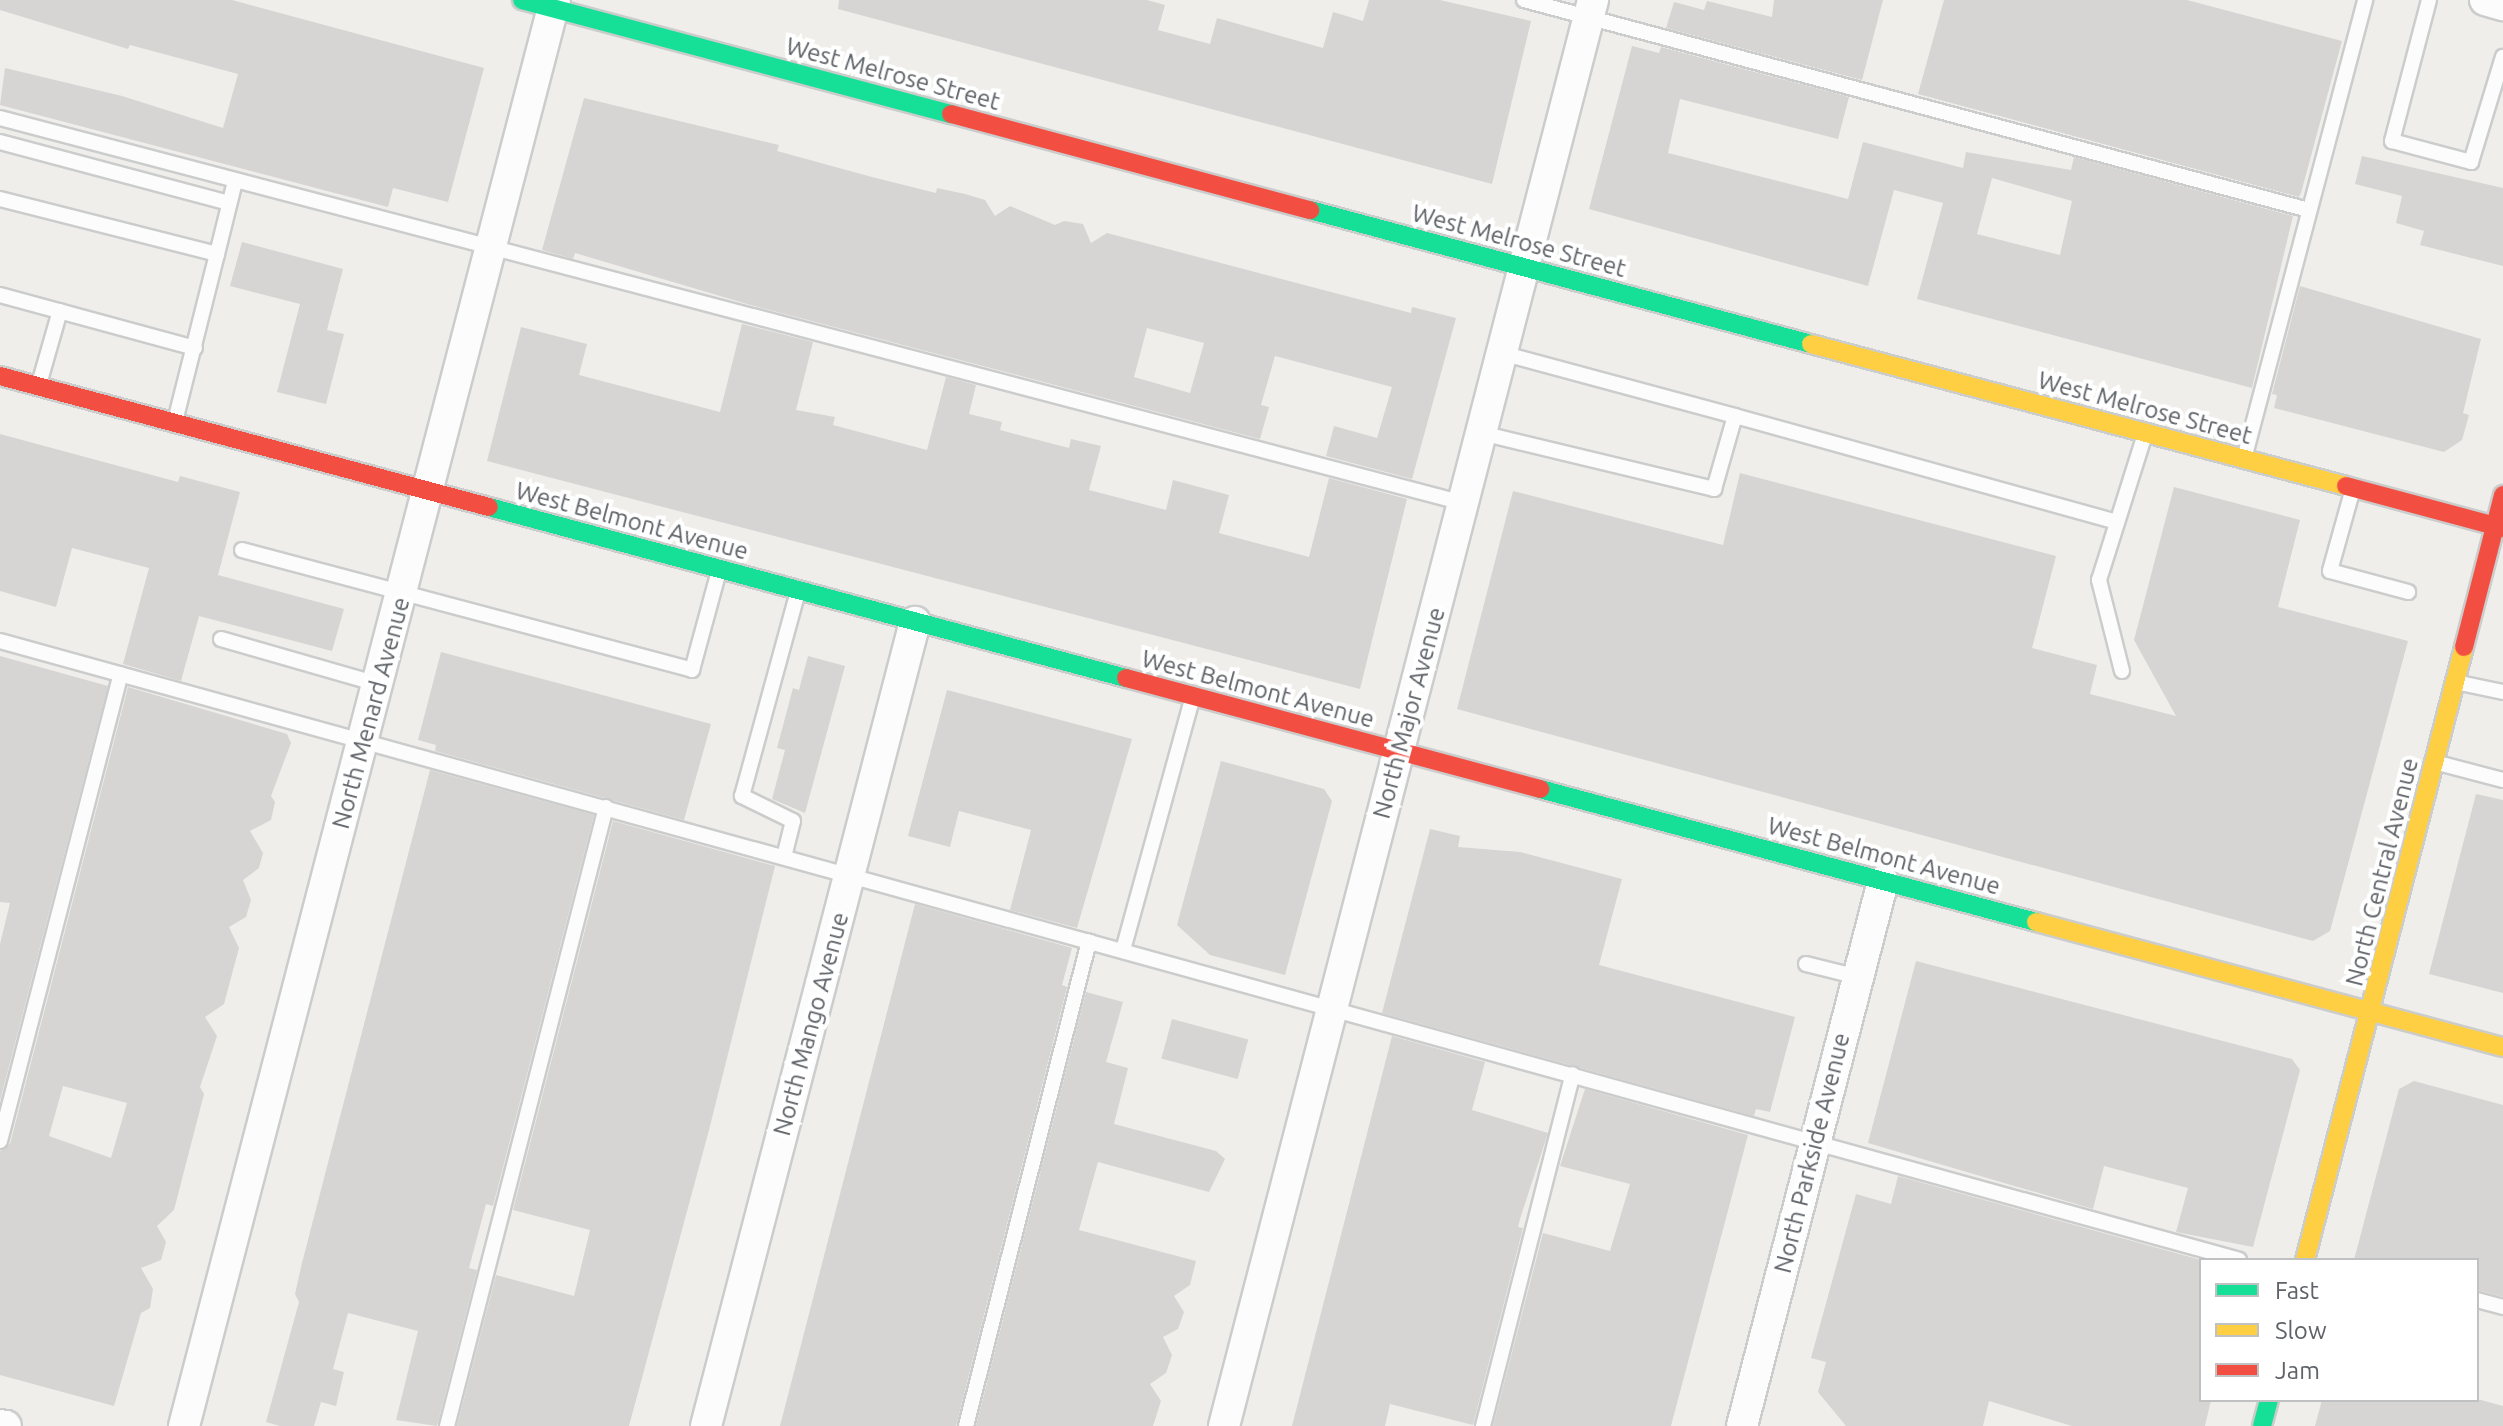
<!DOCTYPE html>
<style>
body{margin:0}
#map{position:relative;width:2503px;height:1426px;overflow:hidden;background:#efeeea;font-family:Ubuntu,sans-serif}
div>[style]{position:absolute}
.building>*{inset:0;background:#d6d5d3;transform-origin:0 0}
.roads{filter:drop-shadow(2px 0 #cbcccc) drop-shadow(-2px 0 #cbcccc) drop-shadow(0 2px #cbcccc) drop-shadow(0 -2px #cbcccc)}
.lane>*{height:14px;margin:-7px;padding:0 7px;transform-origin:7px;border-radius:7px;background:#fdfcfc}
.street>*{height:30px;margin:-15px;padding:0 15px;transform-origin:15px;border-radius:15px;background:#fdfcfc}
.fast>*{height:18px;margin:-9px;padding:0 9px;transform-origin:9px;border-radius:9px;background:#16e098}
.slow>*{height:18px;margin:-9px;padding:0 9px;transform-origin:9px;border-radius:9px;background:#ffcf43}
.jam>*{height:18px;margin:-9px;padding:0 9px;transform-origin:9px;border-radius:9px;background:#f24e42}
span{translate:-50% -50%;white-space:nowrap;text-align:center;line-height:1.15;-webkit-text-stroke:8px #fff;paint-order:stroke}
.street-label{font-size:24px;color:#5f6368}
.legend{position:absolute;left:2199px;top:1258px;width:280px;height:144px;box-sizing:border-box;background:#fff;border:2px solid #bfc1c3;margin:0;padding:10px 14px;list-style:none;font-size:24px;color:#5f6368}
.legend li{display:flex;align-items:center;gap:16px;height:40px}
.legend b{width:40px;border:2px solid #bfc1c3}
</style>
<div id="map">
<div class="building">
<div style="clip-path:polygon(0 0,232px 0,484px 68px,448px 202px,393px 188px,388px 207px,0 105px,5px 68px,122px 96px,223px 128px,238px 74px,130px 45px,128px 49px,0 10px)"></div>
<div style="clip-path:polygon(839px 0,1147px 0,1165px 5px,1158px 30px,1210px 44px,1217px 18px,1323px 48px,1333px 12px,1363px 21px,1369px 0,1440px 0,1531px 21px,1492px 184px,838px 9px)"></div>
<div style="clip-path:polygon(1774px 0,1883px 0,1862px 80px,1666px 28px,1674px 2px,1704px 10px,1707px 1px,1772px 17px)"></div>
<div style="clip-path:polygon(1944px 0,2187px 0,2342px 41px,2301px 193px,2299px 197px,1918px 94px)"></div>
<div style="clip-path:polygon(evenodd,1632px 46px,1659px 53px,1661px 47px,1849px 97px,1838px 139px,1680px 99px,1668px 153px,1848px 199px,1863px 142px,1963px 168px,1966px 152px,2071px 170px,2074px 157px,2293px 216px,2252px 388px,1917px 299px,1943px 203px,1894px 190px,1868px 286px,1589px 209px,1632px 46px,1992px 178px,2072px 201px,2060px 255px,1977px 234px,1992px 178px)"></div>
<div style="clip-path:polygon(evenodd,584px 98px,779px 145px,777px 151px,872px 177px,936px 193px,937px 188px,965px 194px,985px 200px,995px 216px,1010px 206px,1055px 225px,1064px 221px,1083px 224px,1091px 243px,1107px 233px,1411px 313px,1412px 307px,1456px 318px,1412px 479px,1326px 456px,1334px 426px,1377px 438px,1392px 387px,1275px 356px,1261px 405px,1269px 407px,1260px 439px,747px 304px,575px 253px,573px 259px,542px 250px,584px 98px,1147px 328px,1204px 343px,1190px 393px,1134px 377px,1147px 328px)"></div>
<div style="clip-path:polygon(2362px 156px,2503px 188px,2503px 266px,2420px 245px,2424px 231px,2396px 223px,2402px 196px,2355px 184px)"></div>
<div style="clip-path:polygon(242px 242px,343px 269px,327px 330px,344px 334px,326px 404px,277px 392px,300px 304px,230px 286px)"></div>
<div style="clip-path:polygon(2300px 286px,2481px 339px,2463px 413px,2469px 415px,2462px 440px,2444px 452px,2274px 408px,2277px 395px,2272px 394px)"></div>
<div style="clip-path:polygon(742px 324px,813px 342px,796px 410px,835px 417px,833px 425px,927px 450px,946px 377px,976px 385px,969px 414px,1002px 422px,1000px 430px,1069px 448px,1071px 439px,1101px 446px,1089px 490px,1166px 510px,1173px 480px,1229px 495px,1219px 533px,1309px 557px,1329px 478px,1407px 499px,1360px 689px,487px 461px,521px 327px,587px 344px,579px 375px,720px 412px)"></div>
<div style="clip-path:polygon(0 434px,178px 482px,180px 476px,240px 492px,218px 575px,344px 609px,332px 651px,199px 616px,181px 681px,123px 664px,149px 568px,72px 548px,56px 607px,0 591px)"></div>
<div style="clip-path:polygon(1740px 473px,2056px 556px,2032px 648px,2097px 665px,2090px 694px,2176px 716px,2134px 640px,2174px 487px,2300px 520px,2278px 607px,2408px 641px,2330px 931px,2313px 941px,1457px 709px,1513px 491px,1723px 545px)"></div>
<div style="clip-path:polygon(441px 652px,711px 724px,684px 820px,435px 751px,436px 745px,418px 740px)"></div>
<div style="clip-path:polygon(0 656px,108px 686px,0 1101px,0 944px,10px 903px,0 902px)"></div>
<div style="clip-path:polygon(808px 656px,845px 666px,805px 813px,772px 799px,785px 750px,777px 748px,793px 688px,799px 690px)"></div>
<div style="clip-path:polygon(evenodd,128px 687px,287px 734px,291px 743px,271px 796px,275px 802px,271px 820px,250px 831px,263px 853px,259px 868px,243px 880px,251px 900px,246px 917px,229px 927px,239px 948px,224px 1004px,205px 1017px,217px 1036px,200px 1087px,204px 1094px,174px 1210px,157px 1226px,166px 1242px,161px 1260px,141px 1268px,153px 1289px,150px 1308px,141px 1313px,114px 1406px,0 1375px,0 1151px,10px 1144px,128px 687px,63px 1086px,127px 1103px,111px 1158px,49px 1136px,63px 1086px)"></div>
<div style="clip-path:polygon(947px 690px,1132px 739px,1077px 928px,1010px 910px,1031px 830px,959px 811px,950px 847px,908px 836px)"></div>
<div style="clip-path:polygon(1221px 761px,1324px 789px,1332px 801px,1285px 975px,1210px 955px,1177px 925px)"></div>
<div style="clip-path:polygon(430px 770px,594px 815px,493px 1206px,486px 1204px,469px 1268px,477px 1270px,437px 1426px,396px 1420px,418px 1331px,348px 1313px,333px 1369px,344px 1372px,336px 1406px,321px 1402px,314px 1426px,280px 1426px,266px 1422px,299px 1302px,295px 1294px,302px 1263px)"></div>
<div style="clip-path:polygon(2476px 794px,2503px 800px,2503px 993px,2429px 974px)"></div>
<div style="clip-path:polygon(613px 821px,775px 866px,709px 1130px,629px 1426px,457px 1426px,496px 1275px,574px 1296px,590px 1230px,513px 1210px)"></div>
<div style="clip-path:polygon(1430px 829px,1460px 836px,1458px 847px,1520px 852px,1622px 879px,1599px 965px,1795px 1017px,1770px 1112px,1756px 1109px,1754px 1116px,1382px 1013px)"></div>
<div style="clip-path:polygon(915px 904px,1072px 948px,1062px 985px,1067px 987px,956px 1426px,780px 1426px)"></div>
<div style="clip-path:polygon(1916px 961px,2292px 1059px,2300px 1070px,2253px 1247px,2176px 1232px,2188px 1188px,2104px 1166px,2093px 1209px,1868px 1143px)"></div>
<div style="clip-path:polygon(1086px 992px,1123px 1002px,1106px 1062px,1128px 1068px,1114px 1124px,1216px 1151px,1225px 1159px,1209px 1192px,1098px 1162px,1079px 1230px,1196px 1261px,1190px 1285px,1174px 1296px,1184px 1312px,1178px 1329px,1163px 1337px,1172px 1355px,1166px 1373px,1150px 1384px,1161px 1401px,1153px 1426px,976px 1426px)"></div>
<div style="left:1172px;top:1019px;width:79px;height:41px;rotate:15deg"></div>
<div style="clip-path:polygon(1392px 1036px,1485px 1062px,1472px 1110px,1548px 1133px,1520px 1219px,1518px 1227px,1523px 1228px,1473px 1425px,1390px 1404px,1385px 1426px,1292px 1426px)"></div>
<div style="clip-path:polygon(2414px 1081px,2503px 1105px,2503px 1297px,2477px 1290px,2477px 1260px,2354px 1260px,2399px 1089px)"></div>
<div style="clip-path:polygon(1585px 1089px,1748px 1135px,1671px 1426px,1493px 1426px,1543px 1233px,1610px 1251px,1630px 1184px,1560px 1166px)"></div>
<div style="clip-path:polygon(1898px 1176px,2201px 1260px,2201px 1400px,2211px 1400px,2205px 1426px,2072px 1426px,1989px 1401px,1983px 1426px,1846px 1426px,1818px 1392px,1826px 1362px,1811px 1358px,1856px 1194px,1891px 1204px)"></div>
<div style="clip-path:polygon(2322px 1400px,2481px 1400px,2503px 1406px,2503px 1426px,2315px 1426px)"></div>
</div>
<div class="roads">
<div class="lane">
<div style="left:1524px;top:0;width:813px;rotate:14.98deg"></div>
<div style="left:2429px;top:0;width:146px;rotate:104.7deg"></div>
<div style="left:2392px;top:141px;width:82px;rotate:14.9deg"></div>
<div style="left:2471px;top:162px;width:110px;rotate:-73.1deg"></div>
<div style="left:0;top:118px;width:1513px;rotate:14.74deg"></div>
<div style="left:0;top:142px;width:237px;rotate:14.9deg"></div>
<div style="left:0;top:199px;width:224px;rotate:14.2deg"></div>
<div style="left:217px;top:254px;width:172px;rotate:104.1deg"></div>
<div style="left:217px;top:254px;width:75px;rotate:-76.1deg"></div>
<div style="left:0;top:295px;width:202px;rotate:15.2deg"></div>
<div style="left:39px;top:384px;width:76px;rotate:-74deg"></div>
<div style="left:1735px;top:416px;width:396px;rotate:15.5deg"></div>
<div style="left:1481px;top:433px;width:240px;rotate:13.5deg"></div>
<div style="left:1714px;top:489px;width:76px;rotate:-74deg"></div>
<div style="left:1735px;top:416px;width:241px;rotate:-164.9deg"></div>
<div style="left:2245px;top:455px;width:471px;rotate:-75.2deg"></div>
<div style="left:2352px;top:492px;width:82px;rotate:105.6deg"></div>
<div style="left:2330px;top:571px;width:81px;rotate:15.1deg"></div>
<div style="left:242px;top:550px;width:466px;rotate:14.9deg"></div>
<div style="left:692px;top:670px;width:99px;rotate:-74.8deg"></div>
<div style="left:221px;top:639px;width:163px;rotate:16deg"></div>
<div style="left:0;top:641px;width:2323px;rotate:15.45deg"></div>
<div style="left:2122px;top:671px;width:94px;rotate:-104.2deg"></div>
<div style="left:2099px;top:580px;width:150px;rotate:-72.5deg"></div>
<div style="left:2460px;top:683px;width:44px;rotate:11.8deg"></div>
<div style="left:2438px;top:763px;width:67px;rotate:14.7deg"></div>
<div style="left:784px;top:857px;width:37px;rotate:-76deg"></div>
<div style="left:793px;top:821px;width:57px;rotate:-153.9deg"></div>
<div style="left:742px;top:796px;width:208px;rotate:-74.7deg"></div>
<div style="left:1123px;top:950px;width:259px;rotate:-74.6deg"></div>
<div style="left:1806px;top:964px;width:54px;rotate:14deg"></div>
<div style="left:0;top:1141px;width:482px;rotate:-75.5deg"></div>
<div style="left:2477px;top:1300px;width:27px;rotate:15deg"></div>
<div style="left:447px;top:1426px;width:639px;rotate:-75.59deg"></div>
<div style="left:966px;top:1426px;width:500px;rotate:-75.77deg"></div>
<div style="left:1483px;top:1426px;width:363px;rotate:-75.7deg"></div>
</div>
<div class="street">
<div style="left:2485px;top:0;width:19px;rotate:16deg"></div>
<div style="left:0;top:1425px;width:6px;rotate:9deg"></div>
<div style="left:184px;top:1426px;width:1473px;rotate:-75.42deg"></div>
<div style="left:706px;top:1426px;width:831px;rotate:-75.43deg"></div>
<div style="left:1224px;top:1426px;width:1473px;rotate:-75.49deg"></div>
<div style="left:1742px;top:1426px;width:563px;rotate:-75.49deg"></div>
</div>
<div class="fast">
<div style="left:522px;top:0;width:444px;rotate:14.9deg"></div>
<div style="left:1310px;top:210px;width:519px;rotate:14.97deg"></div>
<div style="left:489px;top:507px;width:660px;rotate:15.03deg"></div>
<div style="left:1540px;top:789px;width:514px;rotate:15.01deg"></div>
<div style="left:2262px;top:1426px;width:27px;rotate:-75deg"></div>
</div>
<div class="slow">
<div style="left:1811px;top:344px;width:554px;rotate:14.86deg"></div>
<div style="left:2036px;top:922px;width:483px;rotate:15deg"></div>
<div style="left:2305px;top:1260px;width:633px;rotate:-75.46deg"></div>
</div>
<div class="jam">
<div style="left:951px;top:114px;width:372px;rotate:15deg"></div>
<div style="left:0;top:376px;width:506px;rotate:15deg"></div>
<div style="left:2346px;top:486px;width:163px;rotate:15deg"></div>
<div style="left:2464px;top:647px;width:157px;rotate:-75.6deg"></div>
<div style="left:1126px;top:678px;width:429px;rotate:15deg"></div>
</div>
</div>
<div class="street-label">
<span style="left:893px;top:74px;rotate:15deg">West Melrose Street</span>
<span style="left:1519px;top:241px;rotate:15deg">West Melrose Street</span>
<span style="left:2145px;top:408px;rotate:15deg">West Melrose Street</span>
<span style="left:632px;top:521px;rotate:15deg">West Belmont Avenue</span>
<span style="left:1258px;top:689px;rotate:15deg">West Belmont Avenue</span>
<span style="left:371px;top:713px;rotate:-75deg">North Menard Avenue</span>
<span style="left:1409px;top:713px;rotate:-75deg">North Major Avenue</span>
<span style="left:1884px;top:856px;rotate:15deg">West Belmont Avenue</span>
<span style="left:2382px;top:872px;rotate:-76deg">North Central Avenue</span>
<span style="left:811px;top:1024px;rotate:-75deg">North Mango Avenue</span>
<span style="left:1812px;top:1153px;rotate:-76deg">North Parkside Avenue</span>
</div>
<ul class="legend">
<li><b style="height:10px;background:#16e098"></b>Fast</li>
<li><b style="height:10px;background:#ffcf43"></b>Slow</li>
<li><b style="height:10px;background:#f24e42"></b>Jam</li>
</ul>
</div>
